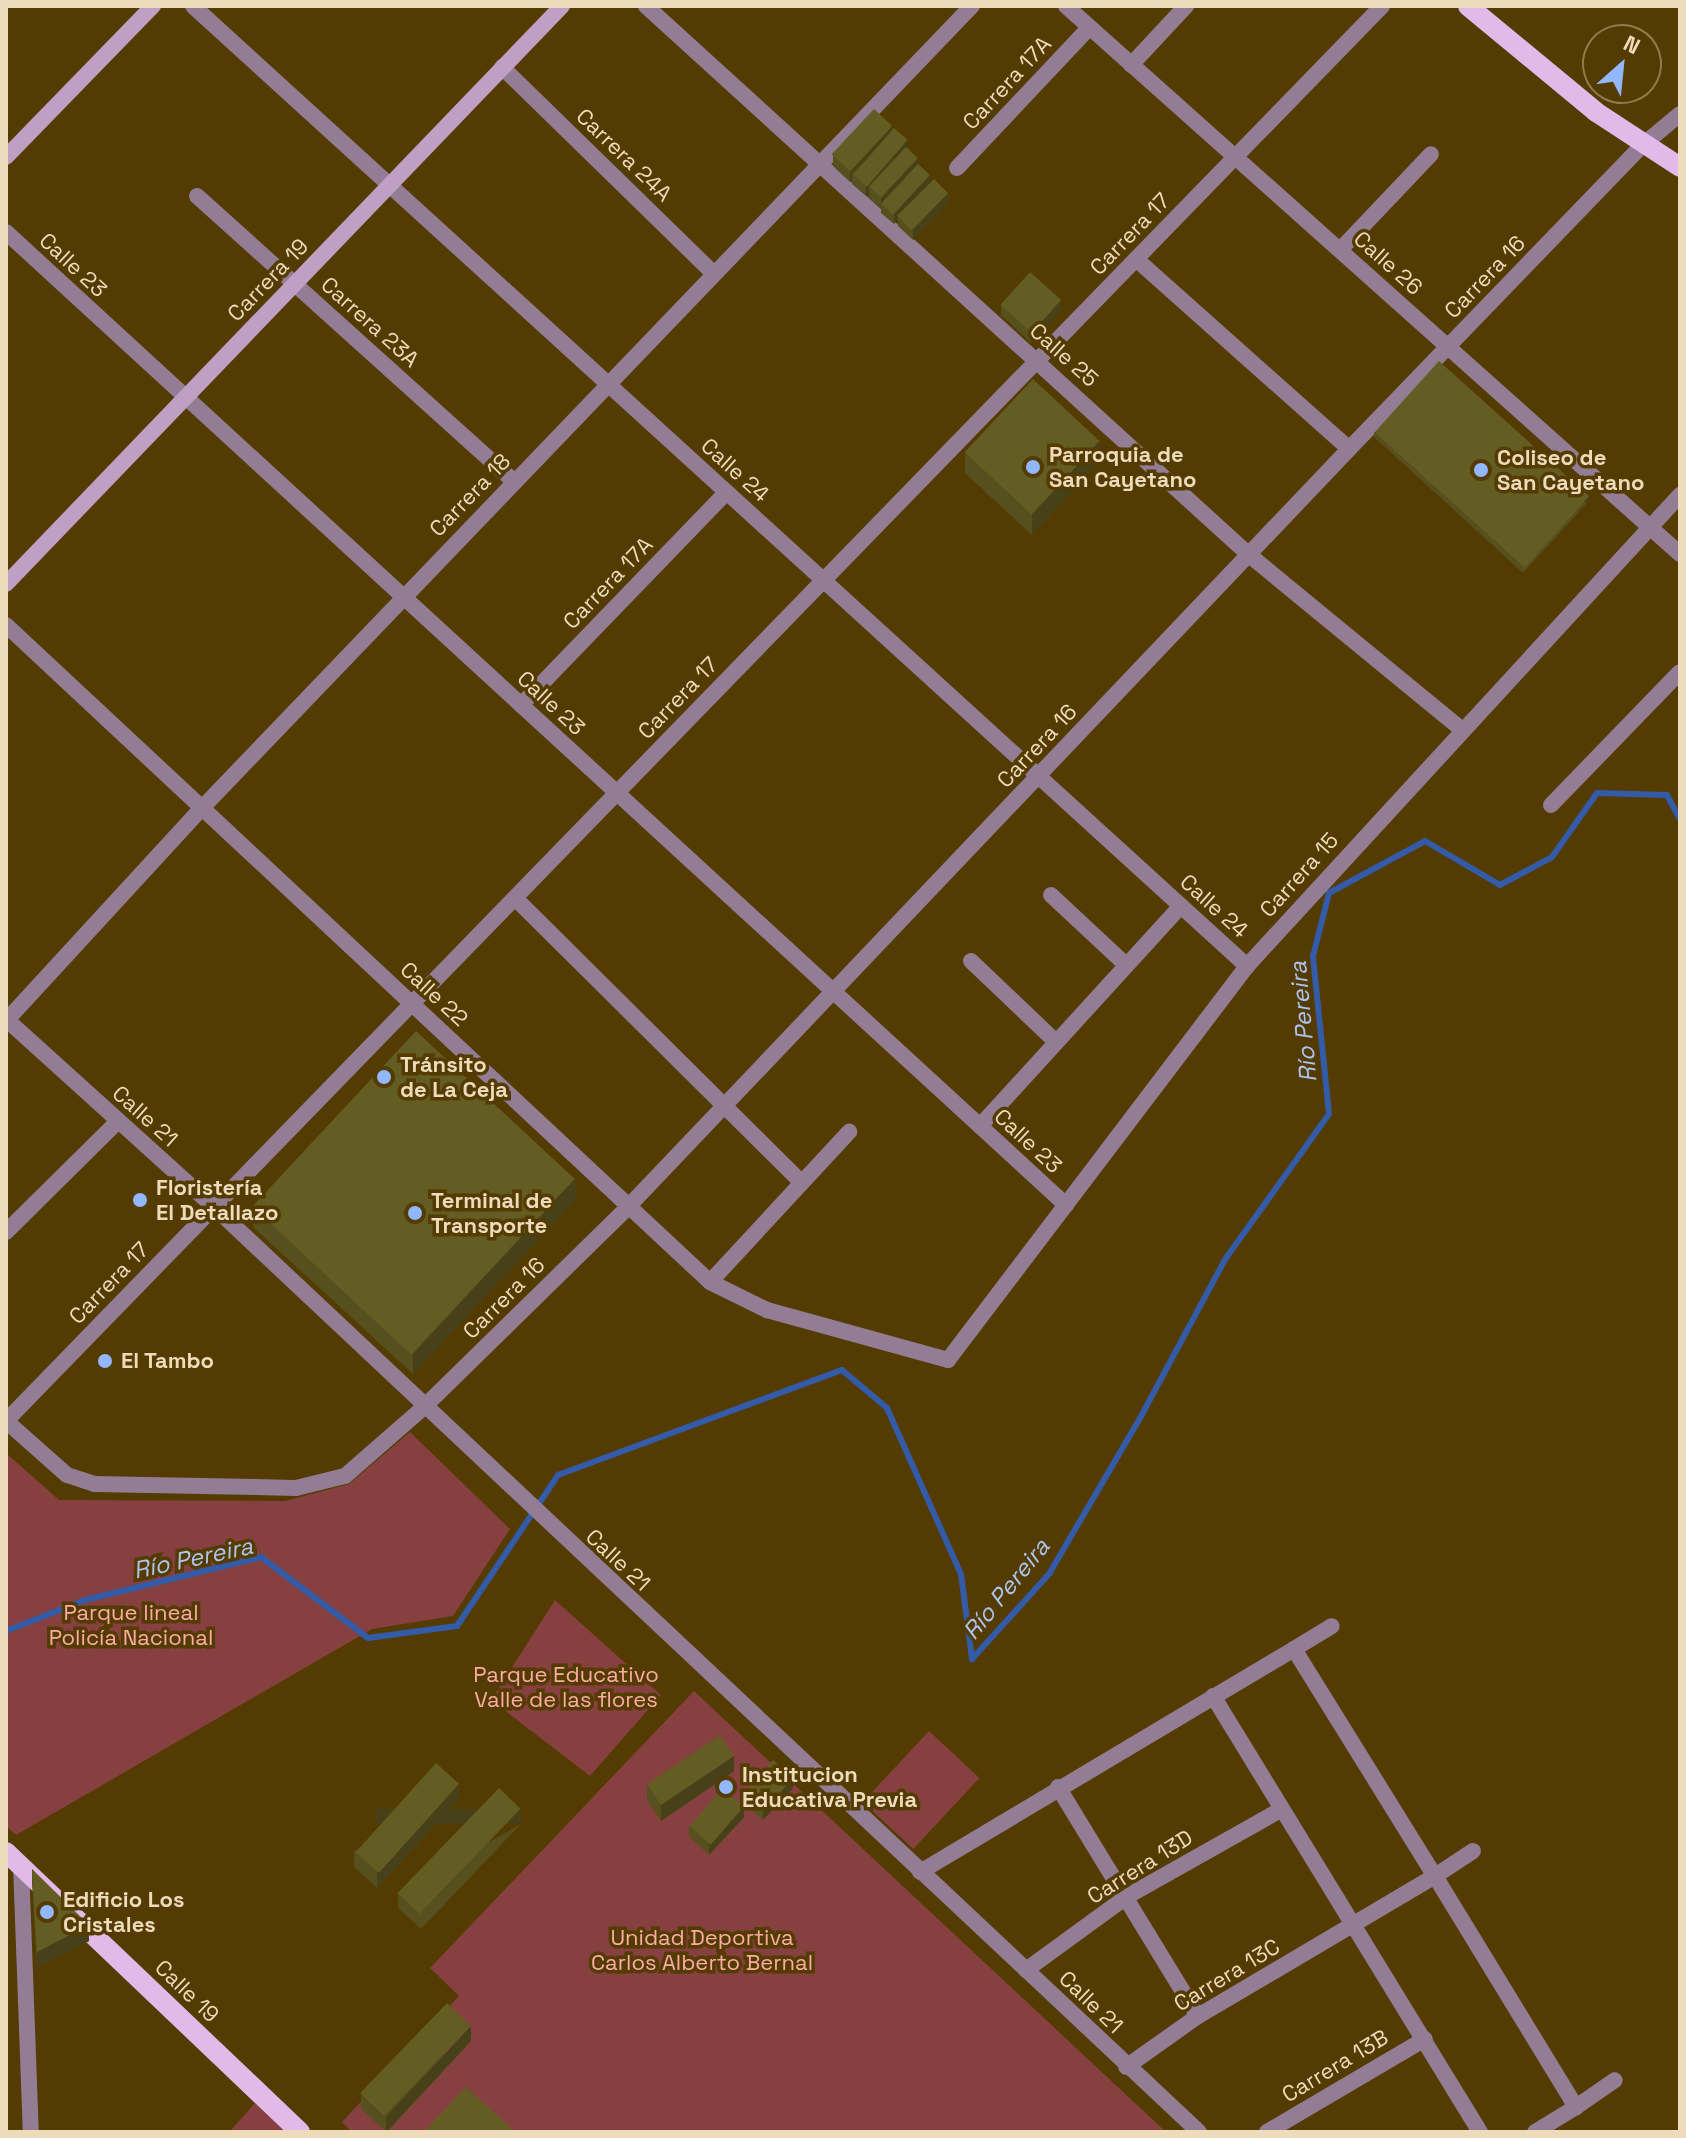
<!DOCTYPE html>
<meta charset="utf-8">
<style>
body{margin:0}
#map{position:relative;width:1686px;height:2138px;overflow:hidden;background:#533b02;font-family:"Space Grotesk",sans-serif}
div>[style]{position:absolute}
.green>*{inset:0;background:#85403f;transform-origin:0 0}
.stream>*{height:6px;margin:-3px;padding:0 3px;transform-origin:3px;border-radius:3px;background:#345ba7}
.street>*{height:16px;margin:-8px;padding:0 8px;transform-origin:8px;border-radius:8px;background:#927d95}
.secondary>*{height:16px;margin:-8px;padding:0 8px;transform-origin:8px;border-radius:8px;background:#bf9fc4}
.primary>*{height:20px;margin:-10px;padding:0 10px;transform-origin:10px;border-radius:10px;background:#e3b9e9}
.wall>*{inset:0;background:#56501e}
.shaded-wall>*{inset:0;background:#464118;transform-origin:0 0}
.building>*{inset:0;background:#645d23;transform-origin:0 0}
.dots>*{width:22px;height:22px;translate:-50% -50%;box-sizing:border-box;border:4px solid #533b02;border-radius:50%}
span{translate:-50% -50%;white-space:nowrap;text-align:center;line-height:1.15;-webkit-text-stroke:7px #533b02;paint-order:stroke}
.street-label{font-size:22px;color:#eddbbb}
.poi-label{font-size:22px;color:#eddbbb;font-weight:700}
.left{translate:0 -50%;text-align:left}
.park-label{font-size:22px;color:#fcaba7}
.water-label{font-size:24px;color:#adc4ed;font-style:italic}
.frame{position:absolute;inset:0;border:8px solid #eddbbb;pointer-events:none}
.north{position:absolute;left:1582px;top:24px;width:80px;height:80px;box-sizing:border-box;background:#533b02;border:2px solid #917b4c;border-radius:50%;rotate:27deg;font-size:22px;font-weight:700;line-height:32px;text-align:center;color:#eddbbb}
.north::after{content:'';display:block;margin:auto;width:28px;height:36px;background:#92b7fd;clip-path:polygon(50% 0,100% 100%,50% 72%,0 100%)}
</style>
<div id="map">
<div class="green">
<div style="clip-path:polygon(410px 1432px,510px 1529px,453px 1616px,372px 1629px,16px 1835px,6px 1826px,6px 1453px,59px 1500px,285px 1501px,349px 1484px)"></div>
<div style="clip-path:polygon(555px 1600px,661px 1695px,590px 1776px,491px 1700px)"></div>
<div style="clip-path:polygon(694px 1691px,1166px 2132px,352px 2132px,342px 2122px,459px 1996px,430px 1968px)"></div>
<div style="left:929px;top:1731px;width:69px;height:97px;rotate:43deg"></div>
<div style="clip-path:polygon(256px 2102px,286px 2132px,229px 2132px)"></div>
</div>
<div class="stream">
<div style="left:6px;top:1631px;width:85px;rotate:-21.4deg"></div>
<div style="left:85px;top:1600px;width:181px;rotate:-13.7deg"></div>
<div style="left:261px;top:1557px;width:134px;rotate:37.1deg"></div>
<div style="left:368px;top:1638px;width:90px;rotate:-7.7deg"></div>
<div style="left:457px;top:1626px;width:182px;rotate:-56.2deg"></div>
<div style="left:558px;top:1475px;width:303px;rotate:-20.3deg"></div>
<div style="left:842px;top:1370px;width:59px;rotate:40.2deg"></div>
<div style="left:887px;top:1408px;width:182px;rotate:66deg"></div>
<div style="left:961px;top:1574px;width:86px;rotate:82.6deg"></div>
<div style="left:972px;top:1659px;width:115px;rotate:-47.8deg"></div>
<div style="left:1049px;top:1574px;width:178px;rotate:-59.7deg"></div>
<div style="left:1139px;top:1420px;width:184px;rotate:-61.8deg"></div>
<div style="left:1226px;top:1258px;width:177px;rotate:-54.4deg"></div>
<div style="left:1329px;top:1114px;width:159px;rotate:-95.8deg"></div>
<div style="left:1313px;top:956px;width:65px;rotate:-75.7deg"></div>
<div style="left:1329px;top:893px;width:109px;rotate:-28.4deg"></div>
<div style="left:1425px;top:841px;width:87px;rotate:30.4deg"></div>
<div style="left:1500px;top:885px;width:59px;rotate:-28.3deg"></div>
<div style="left:1552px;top:857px;width:78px;rotate:-54.9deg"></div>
<div style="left:1597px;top:793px;width:70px;rotate:1.6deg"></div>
<div style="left:1667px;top:795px;width:27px;rotate:62deg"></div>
</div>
<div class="street">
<div style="left:193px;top:6px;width:1426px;rotate:42.33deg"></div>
<div style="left:646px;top:6px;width:814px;rotate:42.31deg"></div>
<div style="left:1248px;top:554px;width:274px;rotate:39.4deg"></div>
<div style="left:1066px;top:6px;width:823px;rotate:41.75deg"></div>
<div style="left:1131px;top:65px;width:81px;rotate:-47deg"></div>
<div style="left:502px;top:67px;width:296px;rotate:44.3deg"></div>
<div style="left:957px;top:168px;width:192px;rotate:-46.7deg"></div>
<div style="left:197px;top:196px;width:426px;rotate:42deg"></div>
<div style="left:6px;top:232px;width:1439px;rotate:42.55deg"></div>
<div style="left:1340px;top:250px;width:132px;rotate:-46.5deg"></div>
<div style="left:1136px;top:259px;width:285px;rotate:41.7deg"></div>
<div style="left:6px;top:625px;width:963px;rotate:43.02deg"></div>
<div style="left:710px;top:1282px;width:64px;rotate:26.2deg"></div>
<div style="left:767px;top:1310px;width:188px;rotate:15.4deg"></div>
<div style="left:948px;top:1360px;width:495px;rotate:-52.8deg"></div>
<div style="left:1247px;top:966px;width:640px;rotate:-47.41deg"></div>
<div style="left:521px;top:705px;width:296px;rotate:-46deg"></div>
<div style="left:1551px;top:805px;width:185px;rotate:-45.9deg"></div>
<div style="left:1051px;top:895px;width:103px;rotate:43deg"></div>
<div style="left:515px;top:898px;width:404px;rotate:44.8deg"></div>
<div style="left:971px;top:961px;width:116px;rotate:43.6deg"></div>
<div style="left:6px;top:1019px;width:280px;rotate:42.1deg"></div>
<div style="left:214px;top:1207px;width:1351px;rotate:43.2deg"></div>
<div style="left:6px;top:1021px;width:289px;rotate:-47.4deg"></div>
<div style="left:202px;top:808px;width:1112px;rotate:-46.17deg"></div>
<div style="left:980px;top:1126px;width:298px;rotate:-47.6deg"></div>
<div style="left:6px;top:1232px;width:158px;rotate:-44.7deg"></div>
<div style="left:710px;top:1282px;width:205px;rotate:-47.2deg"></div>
<div style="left:6px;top:1421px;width:81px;rotate:41.5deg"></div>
<div style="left:67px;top:1475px;width:28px;rotate:18deg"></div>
<div style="left:94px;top:1484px;width:202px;rotate:1.1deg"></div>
<div style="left:296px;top:1488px;width:50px;rotate:-13.8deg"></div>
<div style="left:345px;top:1476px;width:105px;rotate:-41.1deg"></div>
<div style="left:424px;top:1407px;width:284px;rotate:-44.4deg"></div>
<div style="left:627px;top:1208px;width:1048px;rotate:-46.43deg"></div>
<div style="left:1349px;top:449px;width:424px;rotate:-46deg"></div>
<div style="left:1644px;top:144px;width:47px;rotate:-39.8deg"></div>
<div style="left:6px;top:1421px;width:1974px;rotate:-45.8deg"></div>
<div style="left:1294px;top:1649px;width:44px;rotate:-31.2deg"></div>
<div style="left:1213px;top:1696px;width:511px;rotate:58.52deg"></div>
<div style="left:1058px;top:1787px;width:268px;rotate:58.6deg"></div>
<div style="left:1473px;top:1851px;width:45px;rotate:146.7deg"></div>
<div style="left:1435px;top:1876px;width:271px;rotate:58.6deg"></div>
<div style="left:1576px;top:2107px;width:48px;rotate:148.6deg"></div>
<div style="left:21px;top:1865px;width:267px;rotate:87.9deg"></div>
<div style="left:920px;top:1872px;width:435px;rotate:-30.8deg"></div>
<div style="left:1294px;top:1649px;width:267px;rotate:58.2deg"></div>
<div style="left:1435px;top:1876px;width:275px;rotate:149.4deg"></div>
<div style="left:1198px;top:2016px;width:88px;rotate:144.7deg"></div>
<div style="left:1026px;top:1970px;width:124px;rotate:-36.1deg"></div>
<div style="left:1126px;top:1897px;width:179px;rotate:-29.4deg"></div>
<div style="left:1576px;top:2107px;width:47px;rotate:-34.7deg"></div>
<div style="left:1267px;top:2132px;width:183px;rotate:-30.5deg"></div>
</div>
<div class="secondary">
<div style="left:6px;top:157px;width:211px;rotate:-45.8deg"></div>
<div style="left:6px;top:584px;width:802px;rotate:-46.11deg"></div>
</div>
<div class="primary">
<div style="left:1468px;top:6px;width:166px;rotate:39.6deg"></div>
<div style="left:1596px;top:112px;width:100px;rotate:33.2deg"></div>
<div style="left:6px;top:1852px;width:406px;rotate:43.6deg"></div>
</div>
<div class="wall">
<div style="clip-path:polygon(892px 130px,908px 148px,930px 183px,948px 203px,913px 240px,898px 226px,898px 219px,894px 224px,881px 213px,881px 208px,869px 198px,869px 192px,866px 196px,852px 184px,852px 180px,850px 182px,833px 166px,833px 155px)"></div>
<div style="clip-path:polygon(1001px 305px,1061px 310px,1031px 343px,1001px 315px)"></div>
<div style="clip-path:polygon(1374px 432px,1588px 502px,1523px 573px,1374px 437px)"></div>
<div style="clip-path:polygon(965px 453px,1100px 461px,1032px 535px,965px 473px)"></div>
<div style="clip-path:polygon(576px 1199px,413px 1374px,253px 1227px,253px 1207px)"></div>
<div style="clip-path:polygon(734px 1771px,661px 1821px,647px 1800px,647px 1785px)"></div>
<div style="clip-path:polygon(793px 1788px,763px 1820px,743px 1802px,743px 1792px)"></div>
<div style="clip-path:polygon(459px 1799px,377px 1888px,354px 1867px,354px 1851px)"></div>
<div style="clip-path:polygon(744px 1817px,709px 1855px,689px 1836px,689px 1826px)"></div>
<div style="clip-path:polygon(521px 1824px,421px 1929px,398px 1908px,398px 1893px)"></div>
<div style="clip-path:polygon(32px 1869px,89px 1941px,37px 1968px,32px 1884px)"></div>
<div style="clip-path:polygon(471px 2041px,387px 2132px,361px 2109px,361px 2094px)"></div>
</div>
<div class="shaded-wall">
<div style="clip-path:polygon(892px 126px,892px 136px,852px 173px,852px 180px,850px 182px,850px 172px)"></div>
<div style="clip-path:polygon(908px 140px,908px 150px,869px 187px,869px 192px,866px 196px,866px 186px)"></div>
<div style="clip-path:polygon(918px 158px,918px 168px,881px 203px,881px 208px,881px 198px)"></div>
<div style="clip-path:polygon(930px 175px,930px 185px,898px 216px,898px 219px,894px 224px,894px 214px)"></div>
<div style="clip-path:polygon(948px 193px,948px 203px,913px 240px,913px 230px)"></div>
<div style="clip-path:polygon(1061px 300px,1061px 310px,1031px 343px,1031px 332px)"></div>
<div style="clip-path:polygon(1100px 441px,1100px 461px,1032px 535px,1032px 515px)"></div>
<div style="left:1588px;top:497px;width:5px;height:96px;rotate:90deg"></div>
<div style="clip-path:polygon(576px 1178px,576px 1199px,413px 1374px,413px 1354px)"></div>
<div style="clip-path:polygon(734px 1756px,734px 1771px,661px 1821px,661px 1805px)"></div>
<div style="clip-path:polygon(793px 1778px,793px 1788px,763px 1820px,763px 1810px)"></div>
<div style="clip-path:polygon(459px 1784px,459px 1799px,377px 1888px,377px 1872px)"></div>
<div style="clip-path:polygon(744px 1806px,744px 1817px,709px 1855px,709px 1845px)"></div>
<div style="left:521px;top:1809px;width:15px;height:145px;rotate:90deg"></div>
<div style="clip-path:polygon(89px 1925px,89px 1941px,37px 1968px,37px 1952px)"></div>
<div style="clip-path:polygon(471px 2026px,471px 2041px,386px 2132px,386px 2117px)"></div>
</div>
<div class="building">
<div style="left:874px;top:109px;width:25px;height:62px;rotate:43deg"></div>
<div style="left:894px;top:128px;width:18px;height:62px;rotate:41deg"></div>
<div style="left:906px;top:147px;width:16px;height:54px;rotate:43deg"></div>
<div style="left:918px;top:164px;width:16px;height:54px;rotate:43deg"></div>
<div style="left:934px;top:179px;width:20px;height:52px;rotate:45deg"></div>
<div style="left:1030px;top:272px;width:42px;height:44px;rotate:42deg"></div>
<div style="left:1439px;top:361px;width:202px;height:96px;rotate:42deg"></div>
<div style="left:1033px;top:379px;width:91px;height:100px;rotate:43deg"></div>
<div style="left:416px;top:1031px;width:217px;height:240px;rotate:43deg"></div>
<div style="left:720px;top:1735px;width:25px;height:88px;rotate:56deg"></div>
<div style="left:773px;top:1760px;width:27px;height:44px;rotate:42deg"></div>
<div style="left:436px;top:1763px;width:31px;height:120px;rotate:42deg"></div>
<div style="left:499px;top:1788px;width:30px;height:146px;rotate:44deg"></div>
<div style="left:723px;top:1788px;width:28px;height:51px;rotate:41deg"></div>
<div style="clip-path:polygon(32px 1869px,89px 1925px,37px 1952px)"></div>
<div style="left:447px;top:2003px;width:33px;height:125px;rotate:44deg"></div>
<div style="clip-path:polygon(466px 2087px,515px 2132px,424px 2132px)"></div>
</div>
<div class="dots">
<div style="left:1033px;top:467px;background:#92b7fd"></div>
<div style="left:1481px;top:470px;background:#92b7fd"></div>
<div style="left:384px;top:1077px;background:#92b7fd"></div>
<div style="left:140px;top:1200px;background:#92b7fd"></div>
<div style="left:415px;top:1213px;background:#92b7fd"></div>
<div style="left:105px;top:1361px;background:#92b7fd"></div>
<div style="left:726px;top:1787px;background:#92b7fd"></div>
<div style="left:47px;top:1912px;background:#92b7fd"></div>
</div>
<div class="street-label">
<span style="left:1007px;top:83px;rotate:-47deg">Carrera 17A</span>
<span style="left:624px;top:155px;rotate:44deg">Carrera 24A</span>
<span style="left:1130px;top:234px;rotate:-46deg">Carrera 17</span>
<span style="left:1388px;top:263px;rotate:42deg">Calle 26</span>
<span style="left:73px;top:265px;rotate:43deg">Calle 23</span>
<span style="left:1485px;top:277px;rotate:-46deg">Carrera 16</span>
<span style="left:268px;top:280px;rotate:-46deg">Carrera 19</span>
<span style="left:370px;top:322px;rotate:42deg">Carrera 23A</span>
<span style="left:1064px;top:355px;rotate:42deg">Calle 25</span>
<span style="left:735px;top:470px;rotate:42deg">Calle 24</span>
<span style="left:470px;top:495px;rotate:-46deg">Carrera 18</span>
<span style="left:608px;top:583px;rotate:-46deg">Carrera 17A</span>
<span style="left:678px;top:698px;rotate:-46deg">Carrera 17</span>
<span style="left:551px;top:703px;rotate:43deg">Calle 23</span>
<span style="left:1037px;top:746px;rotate:-47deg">Carrera 16</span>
<span style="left:1299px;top:875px;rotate:-48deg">Carrera 15</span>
<span style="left:1214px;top:906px;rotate:42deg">Calle 24</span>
<span style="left:434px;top:994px;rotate:43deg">Calle 22</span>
<span style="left:145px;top:1116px;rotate:42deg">Calle 21</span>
<span style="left:1028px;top:1141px;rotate:43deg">Calle 23</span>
<span style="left:109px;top:1283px;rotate:-46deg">Carrera 17</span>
<span style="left:504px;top:1298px;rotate:-45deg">Carrera 16</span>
<span style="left:618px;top:1560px;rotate:43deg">Calle 21</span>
<span style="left:1140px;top:1867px;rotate:-32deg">Carrera 13D</span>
<span style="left:1227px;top:1975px;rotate:-31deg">Carrera 13C</span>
<span style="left:187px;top:1991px;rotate:44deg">Calle 19</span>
<span style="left:1091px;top:2002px;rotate:44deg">Calle 21</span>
<span style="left:1335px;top:2066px;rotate:-31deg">Carrera 13B</span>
</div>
<div class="poi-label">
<span class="left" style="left:1049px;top:467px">Parroquia de<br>San Cayetano</span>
<span class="left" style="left:1497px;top:470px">Coliseo de<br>San Cayetano</span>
<span class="left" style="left:400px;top:1077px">Tránsito<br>de La Ceja</span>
<span class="left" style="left:156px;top:1200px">Floristería<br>El Detallazo</span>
<span class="left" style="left:431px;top:1213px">Terminal de<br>Transporte</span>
<span class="left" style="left:121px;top:1361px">El Tambo</span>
<span class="left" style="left:742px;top:1787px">Institucion<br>Educativa Previa</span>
<span class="left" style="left:63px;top:1912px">Edificio Los<br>Cristales</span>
</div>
<div class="park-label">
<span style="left:131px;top:1625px">Parque lineal<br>Policía Nacional</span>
<span style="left:566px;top:1687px">Parque Educativo<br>Valle de las flores</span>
<span style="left:702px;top:1950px">Unidad Deportiva<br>Carlos Alberto Bernal</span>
</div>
<div class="water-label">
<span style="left:1303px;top:1022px;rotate:-95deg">Río Pereira</span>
<span style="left:193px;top:1558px;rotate:-12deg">Río Pereira</span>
<span style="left:1006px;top:1589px;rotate:-51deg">Río Pereira</span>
</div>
<div class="frame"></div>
<div class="north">N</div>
</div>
